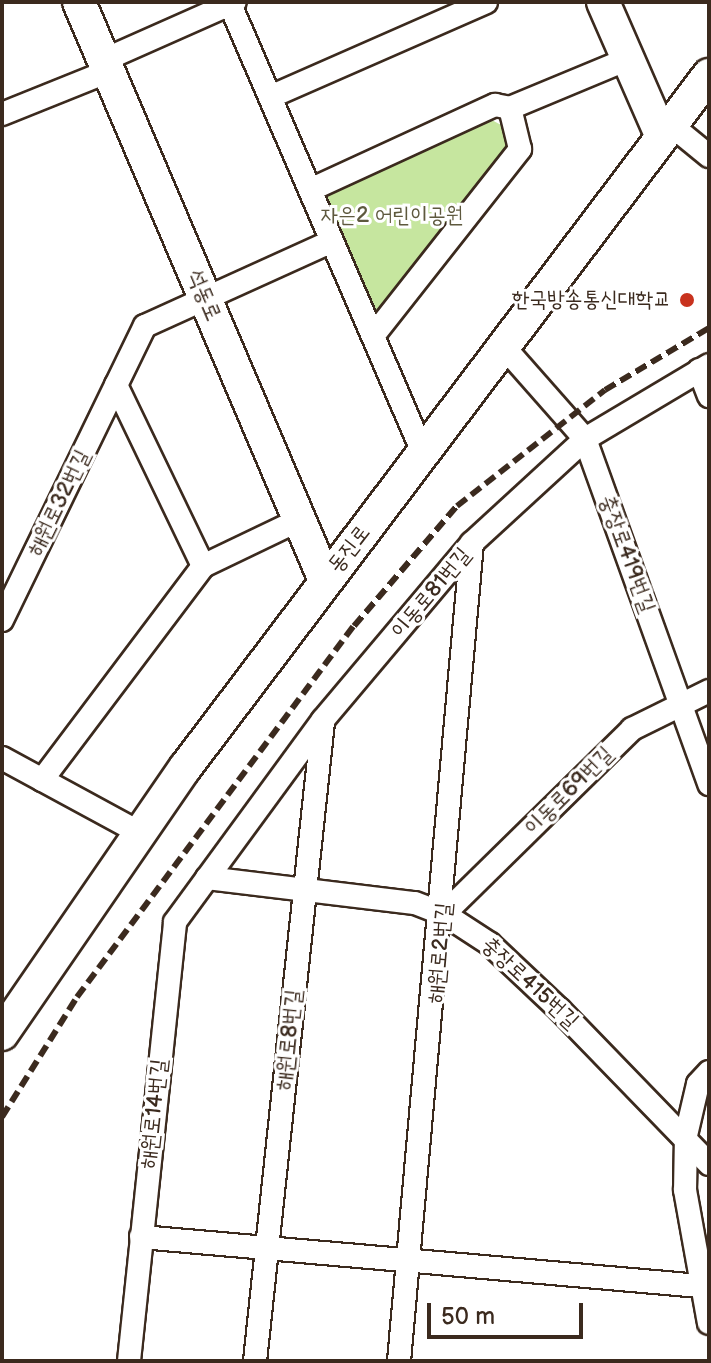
<!DOCTYPE html>
<meta charset="utf-8">
<style>
body{margin:0}
#map{position:relative;width:711px;height:1363px;overflow:hidden;background:#fff;font-family:"Balsamiq Sans","Poor Story",sans-serif}
div>[style]{position:absolute}
.green>*{inset:0;background:#c6e69f}
.roads{filter:drop-shadow(2px 0 #3b2a1e) drop-shadow(-2px 0 #3b2a1e) drop-shadow(0 2px #3b2a1e) drop-shadow(0 -2px #3b2a1e)}
.street>*{height:22px;margin:-11px;padding:0 11px;transform-origin:11px;border-radius:11px;background:#fff}
.secondary>*{height:32px;margin:-16px;padding:0 16px;transform-origin:16px;border-radius:16px;background:#fff}
.rail>*{height:6px;margin-top:-3px;transform-origin:0;background:repeating-linear-gradient(90deg,#3b2a1e 0 12px,transparent 0 18px)}
.dots>*{width:22px;height:22px;translate:-50% -50%;box-sizing:border-box;border:4px solid #fff;border-radius:50%}
span{translate:-50% -50%;white-space:nowrap;text-align:center;line-height:1.15;-webkit-text-stroke:6px #fff;paint-order:stroke}
.park-label{font-size:22px;color:#5e593e}
.street-label{font-size:22px;color:#3b2a1e}
.poi-label{font-size:22px;color:#3b2a1e}
.right{translate:-100% -50%;text-align:right}
.frame{position:absolute;inset:0;border:4px solid #3b2a1e;pointer-events:none}
.scale{position:absolute;left:427px;top:1303px;width:156px;height:36px;box-sizing:border-box;border:4px solid #3b2a1e;border-top:0;padding-left:10px;font-size:24px;line-height:28px;white-space:nowrap;color:#3b2a1e;-webkit-text-stroke:6px #fff;paint-order:stroke}
</style>
<div id="map">
<div class="green">
<div style="clip-path:polygon(486px 117px,505px 127px,513px 143px,377px 317px,322px 192px)"></div>
</div>
<div class="roads">
<div class="street">
<div style="left:229px;top:2px;width:492px;rotate:66.7deg"></div>
<div style="left:104px;top:60px;width:143px;rotate:-23.9deg"></div>
<div style="left:270px;top:97px;width:236px;rotate:-23.7deg"></div>
<div style="left:2px;top:114px;width:115px;rotate:-21.9deg"></div>
<div style="left:671px;top:125px;width:49px;rotate:39.2deg"></div>
<div style="left:310px;top:190px;width:204px;rotate:-24.7deg"></div>
<div style="left:495px;top:105px;width:15px;rotate:11deg"></div>
<div style="left:510px;top:108px;width:128px;rotate:-22.6deg"></div>
<div style="left:373px;top:336px;width:238px;rotate:-51.8deg"></div>
<div style="left:520px;top:149px;width:42px;rotate:-103.7deg"></div>
<div style="left:504px;top:347px;width:123px;rotate:48.6deg"></div>
<div style="left:585px;top:439px;width:367px;rotate:70.2deg"></div>
<div style="left:699px;top:370px;width:28px;rotate:69deg"></div>
<div style="left:116px;top:385px;width:201px;rotate:64.3deg"></div>
<div style="left:2px;top:620px;width:327px;rotate:-64.1deg"></div>
<div style="left:145px;top:326px;width:205px;rotate:-24.4deg"></div>
<div style="left:2px;top:758px;width:157px;rotate:28.5deg"></div>
<div style="left:42px;top:780px;width:268px;rotate:-53deg"></div>
<div style="left:203px;top:566px;width:106px;rotate:-25.6deg"></div>
<div style="left:207px;top:878px;width:209px;rotate:6.9deg"></div>
<div style="left:415px;top:903px;width:31px;rotate:21deg"></div>
<div style="left:444px;top:914px;width:55px;rotate:33.1deg"></div>
<div style="left:490px;top:944px;width:95px;rotate:43.3deg"></div>
<div style="left:559px;top:1009px;width:216px;rotate:45.9deg"></div>
<div style="left:444px;top:914px;width:264px;rotate:-44.5deg"></div>
<div style="left:632px;top:729px;width:86px;rotate:-26.3deg"></div>
<div style="left:709px;top:1072px;width:16px;rotate:133deg"></div>
<div style="left:698px;top:1084px;width:52px;rotate:103.2deg"></div>
<div style="left:686px;top:1135px;width:55px;rotate:91deg"></div>
<div style="left:685px;top:1190px;width:135px;rotate:79.8deg"></div>
<div style="left:141px;top:1237px;width:561px;rotate:5.01deg"></div>
<div style="left:129px;top:1361px;width:441px;rotate:-84deg"></div>
<div style="left:175px;top:922px;width:250px;rotate:-53.8deg"></div>
<div style="left:323px;top:720px;width:231px;rotate:-49.9deg"></div>
<div style="left:472px;top:543px;width:154px;rotate:-42.6deg"></div>
<div style="left:585px;top:439px;width:144px;rotate:-30.8deg"></div>
<div style="left:255px;top:1361px;width:643px;rotate:-83.93deg"></div>
<div style="left:399px;top:1361px;width:821px;rotate:-84.9deg"></div>
</div>
<div class="secondary">
<div style="left:79px;top:2px;width:628px;rotate:66.95deg"></div>
<div style="left:603px;top:2px;width:147px;rotate:66.4deg"></div>
<div style="left:2px;top:1034px;width:323px;rotate:-55.5deg"></div>
<div style="left:185px;top:768px;width:869px;rotate:-52.91deg"></div>
</div>
</div>
<div class="rail">
<div style="left:2px;top:1117px;width:142px;rotate:-58deg"></div>
<div style="left:77px;top:997px;width:463px;rotate:-53.3deg"></div>
<div style="left:354px;top:626px;width:158px;rotate:-49.4deg"></div>
<div style="left:457px;top:506px;width:188px;rotate:-38.1deg"></div>
<div style="left:605px;top:390px;width:121px;rotate:-30.8deg"></div>
</div>
<div class="dots">
<div style="left:687px;top:300px;background:#c8321e"></div>
</div>
<div class="park-label">
<span style="left:392px;top:216px">자은2 어린이공원</span>
</div>
<div class="street-label">
<span style="left:204px;top:295px;rotate:67deg">석동로</span>
<span style="left:59px;top:503px;rotate:-64deg">해원로32번길</span>
<span style="left:349px;top:549px;rotate:-52deg">동진로</span>
<span style="left:627px;top:554px;rotate:70deg">충장로419번길</span>
<span style="left:431px;top:593px;rotate:-50deg">이동로81번길</span>
<span style="left:569px;top:791px;rotate:-45deg">이동로69번길</span>
<span style="left:440px;top:953px;rotate:-85deg">해원로2번길</span>
<span style="left:530px;top:983px;rotate:43deg">충장로415번길</span>
<span style="left:289px;top:1040px;rotate:-84deg">해원로8번길</span>
<span style="left:154px;top:1114px;rotate:-84deg">해원로14번길</span>
</div>
<div class="poi-label">
<span class="right" style="left:671px;top:300px">한국방송통신대학교</span>
</div>
<div class="frame"></div>
<div class="scale">50 m</div>
</div>
